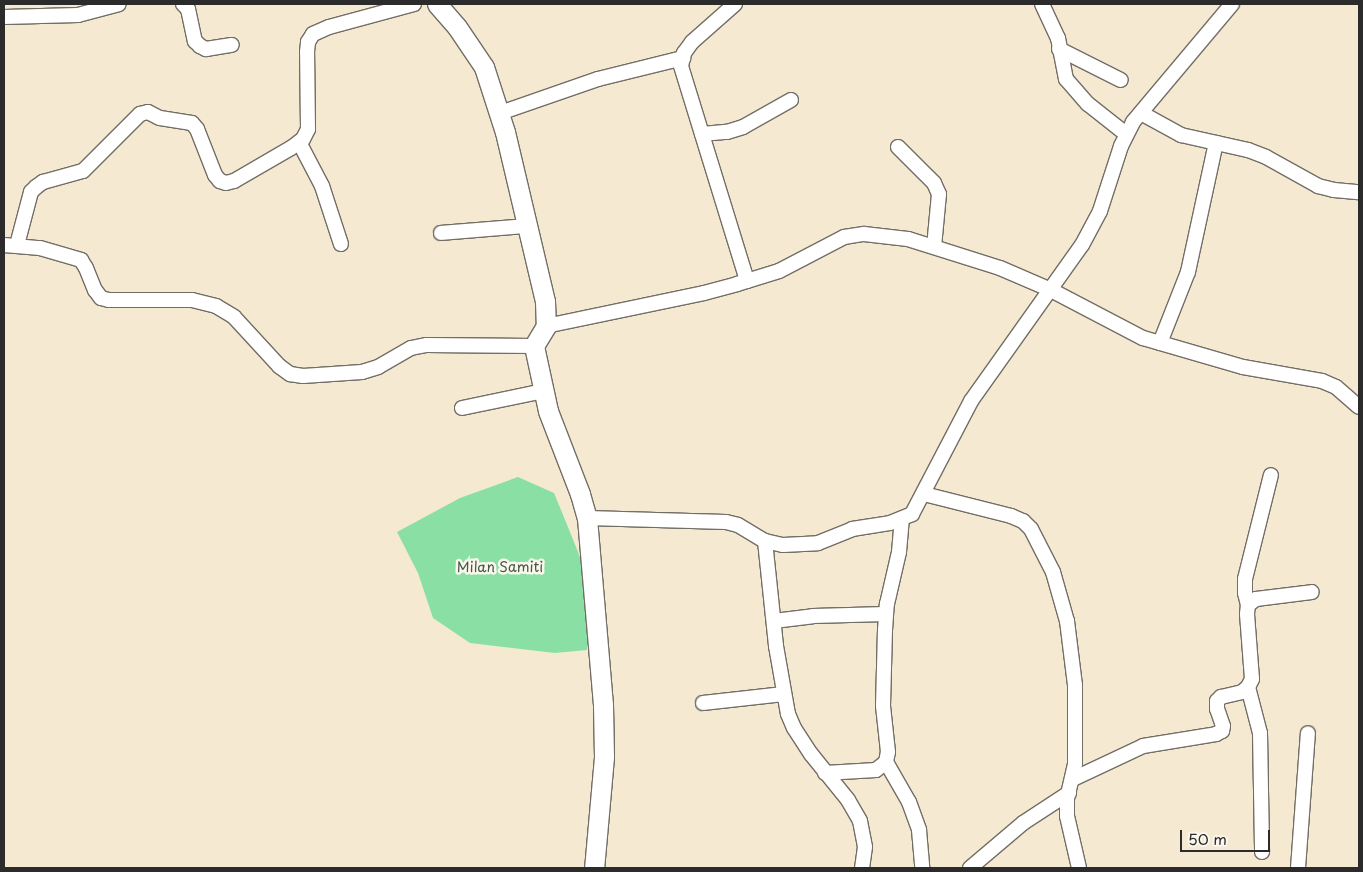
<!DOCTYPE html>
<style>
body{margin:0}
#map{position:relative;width:1363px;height:872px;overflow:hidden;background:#f5e9d2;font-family:"Playpen Sans",sans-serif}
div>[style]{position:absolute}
.green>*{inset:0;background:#8ae0a4}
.roads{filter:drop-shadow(1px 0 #726e65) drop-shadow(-1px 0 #726e65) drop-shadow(0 1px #726e65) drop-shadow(0 -1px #726e65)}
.street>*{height:14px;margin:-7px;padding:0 7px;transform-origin:7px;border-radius:7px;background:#fff}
.secondary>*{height:19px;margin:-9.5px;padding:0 9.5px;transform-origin:9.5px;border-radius:9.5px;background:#fff}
span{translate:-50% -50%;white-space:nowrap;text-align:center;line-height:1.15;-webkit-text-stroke:5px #fbf7ec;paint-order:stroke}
.park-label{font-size:14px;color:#435849}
.frame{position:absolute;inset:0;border:5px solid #2b2b2b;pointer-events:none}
.scale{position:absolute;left:1180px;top:830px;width:90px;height:22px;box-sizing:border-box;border:2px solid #2b2b2b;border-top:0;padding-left:6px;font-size:15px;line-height:18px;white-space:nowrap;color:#2b2b2b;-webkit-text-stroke:4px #fbf7ec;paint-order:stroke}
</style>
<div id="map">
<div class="green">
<div style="clip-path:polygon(518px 477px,554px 493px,568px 527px,592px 587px,587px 650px,555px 653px,470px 643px,433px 618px,418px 573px,397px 532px,460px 498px)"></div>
</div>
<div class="roads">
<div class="street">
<div style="left:183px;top:4px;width:7px;rotate:45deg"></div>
<div style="left:188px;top:9px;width:33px;rotate:78deg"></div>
<div style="left:195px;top:41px;width:7px;rotate:45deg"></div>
<div style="left:200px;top:46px;width:7px;rotate:27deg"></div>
<div style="left:206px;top:49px;width:26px;rotate:-9deg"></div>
<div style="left:735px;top:4px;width:57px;rotate:138.5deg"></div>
<div style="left:692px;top:42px;width:14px;rotate:126deg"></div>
<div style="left:684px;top:53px;width:13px;rotate:103deg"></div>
<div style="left:681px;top:66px;width:225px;rotate:72.9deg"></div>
<div style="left:1042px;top:4px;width:38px;rotate:65deg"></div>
<div style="left:1058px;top:38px;width:42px;rotate:79deg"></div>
<div style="left:1066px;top:79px;width:33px;rotate:49deg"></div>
<div style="left:1088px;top:104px;width:48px;rotate:38.3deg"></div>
<div style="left:4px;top:17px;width:74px;rotate:-1.5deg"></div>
<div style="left:78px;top:15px;width:42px;rotate:-15deg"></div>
<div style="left:1059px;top:49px;width:69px;rotate:26.6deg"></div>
<div style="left:500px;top:113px;width:104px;rotate:-19.1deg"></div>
<div style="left:598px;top:79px;width:88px;rotate:-13.9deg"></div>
<div style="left:1141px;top:113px;width:46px;rotate:28.8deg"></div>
<div style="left:1181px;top:135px;width:69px;rotate:12.6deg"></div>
<div style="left:1248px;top:150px;width:19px;rotate:21deg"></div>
<div style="left:1266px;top:157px;width:60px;rotate:29.1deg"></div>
<div style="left:1318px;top:186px;width:16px;rotate:14deg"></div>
<div style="left:1334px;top:190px;width:25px;rotate:5deg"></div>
<div style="left:702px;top:134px;width:25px;rotate:-5deg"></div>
<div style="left:727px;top:132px;width:17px;rotate:-17deg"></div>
<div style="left:743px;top:127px;width:55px;rotate:-29.4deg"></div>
<div style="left:299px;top:142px;width:50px;rotate:62.4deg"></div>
<div style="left:322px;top:186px;width:61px;rotate:71.9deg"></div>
<div style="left:898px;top:147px;width:51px;rotate:45deg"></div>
<div style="left:934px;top:183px;width:12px;rotate:66deg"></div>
<div style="left:939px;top:194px;width:53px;rotate:95.4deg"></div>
<div style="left:441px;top:233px;width:86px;rotate:-4.7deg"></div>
<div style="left:4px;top:245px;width:36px;rotate:5deg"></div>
<div style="left:40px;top:248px;width:43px;rotate:16.3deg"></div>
<div style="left:81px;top:260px;width:9px;rotate:58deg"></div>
<div style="left:86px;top:268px;width:24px;rotate:68deg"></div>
<div style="left:95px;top:290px;width:10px;rotate:53deg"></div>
<div style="left:101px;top:298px;width:8px;rotate:14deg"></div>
<div style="left:109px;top:300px;width:83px"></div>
<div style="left:192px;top:300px;width:25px;rotate:14deg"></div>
<div style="left:216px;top:306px;width:21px;rotate:31deg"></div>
<div style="left:234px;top:317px;width:67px;rotate:47.4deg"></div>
<div style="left:279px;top:366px;width:14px;rotate:36deg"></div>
<div style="left:290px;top:374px;width:13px;rotate:9deg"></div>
<div style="left:303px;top:376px;width:59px;rotate:-3.9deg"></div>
<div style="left:362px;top:372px;width:17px;rotate:-17deg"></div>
<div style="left:378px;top:367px;width:38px;rotate:-30deg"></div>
<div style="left:411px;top:348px;width:16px;rotate:-11deg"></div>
<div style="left:427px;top:345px;width:107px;rotate:0.5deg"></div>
<div style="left:17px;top:245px;width:55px;rotate:-75.2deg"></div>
<div style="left:31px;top:192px;width:7px;rotate:-45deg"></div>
<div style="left:36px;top:187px;width:9px;rotate:-36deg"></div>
<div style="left:43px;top:182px;width:41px;rotate:-15.4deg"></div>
<div style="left:83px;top:171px;width:81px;rotate:-45deg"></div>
<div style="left:140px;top:114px;width:8px;rotate:-14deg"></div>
<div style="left:148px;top:112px;width:13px;rotate:27deg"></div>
<div style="left:160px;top:118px;width:32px;rotate:9deg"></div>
<div style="left:192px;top:123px;width:8px;rotate:50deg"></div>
<div style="left:197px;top:129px;width:49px;rotate:68.6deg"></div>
<div style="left:215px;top:175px;width:8px;rotate:50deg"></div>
<div style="left:220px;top:181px;width:6px;rotate:18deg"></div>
<div style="left:226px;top:183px;width:8px;rotate:-14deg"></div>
<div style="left:234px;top:181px;width:66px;rotate:-30.1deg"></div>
<div style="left:291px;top:148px;width:15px;rotate:-37deg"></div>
<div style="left:303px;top:139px;width:11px;rotate:-63deg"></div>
<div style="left:308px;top:129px;width:77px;rotate:-90.7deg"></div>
<div style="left:307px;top:52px;width:10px;rotate:-84deg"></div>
<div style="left:308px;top:42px;width:9px;rotate:-58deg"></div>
<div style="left:313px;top:34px;width:17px;rotate:-24deg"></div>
<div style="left:329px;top:27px;width:88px;rotate:-15.1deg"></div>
<div style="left:546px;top:326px;width:161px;rotate:-11.8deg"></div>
<div style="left:704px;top:293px;width:34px;rotate:-15deg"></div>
<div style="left:737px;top:284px;width:44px;rotate:-17.2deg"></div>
<div style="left:779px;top:271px;width:73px;rotate:-27.6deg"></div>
<div style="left:844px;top:237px;width:20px;rotate:-9deg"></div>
<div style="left:864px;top:234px;width:44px;rotate:6.5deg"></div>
<div style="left:908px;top:239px;width:96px;rotate:17.5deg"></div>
<div style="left:1000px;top:268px;width:56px;rotate:23.3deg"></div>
<div style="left:1051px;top:290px;width:104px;rotate:27.6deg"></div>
<div style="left:1143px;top:338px;width:104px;rotate:16.2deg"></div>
<div style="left:1243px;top:367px;width:80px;rotate:10deg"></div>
<div style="left:1322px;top:381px;width:15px;rotate:23deg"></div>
<div style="left:1336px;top:387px;width:30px;rotate:41deg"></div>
<div style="left:1160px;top:343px;width:76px;rotate:-68.5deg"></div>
<div style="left:1188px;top:272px;width:132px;rotate:-77.8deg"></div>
<div style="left:462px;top:408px;width:84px;rotate:-11.7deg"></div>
<div style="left:924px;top:494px;width:90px;rotate:14.2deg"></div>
<div style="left:1011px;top:516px;width:13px;rotate:23deg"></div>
<div style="left:1023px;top:521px;width:11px;rotate:45deg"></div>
<div style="left:1031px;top:529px;width:48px;rotate:62.9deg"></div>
<div style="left:1053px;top:572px;width:51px;rotate:74.1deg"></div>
<div style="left:1067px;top:621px;width:64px;rotate:82.9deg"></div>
<div style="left:1075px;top:685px;width:79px;rotate:90deg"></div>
<div style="left:1075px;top:764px;width:37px;rotate:103deg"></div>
<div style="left:1067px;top:800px;width:16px;rotate:90deg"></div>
<div style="left:1067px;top:816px;width:53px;rotate:77deg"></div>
<div style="left:587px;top:518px;width:139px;rotate:1.6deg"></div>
<div style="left:726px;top:522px;width:12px;rotate:14deg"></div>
<div style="left:738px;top:525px;width:31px;rotate:31deg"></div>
<div style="left:765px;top:541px;width:18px;rotate:13deg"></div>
<div style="left:783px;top:545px;width:35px;rotate:-3deg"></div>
<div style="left:818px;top:543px;width:37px;rotate:-22deg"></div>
<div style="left:852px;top:529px;width:38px;rotate:-9deg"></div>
<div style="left:890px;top:523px;width:24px;rotate:-22deg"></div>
<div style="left:912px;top:514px;width:127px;rotate:-62.4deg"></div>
<div style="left:971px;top:401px;width:191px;rotate:-54.6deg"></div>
<div style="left:1082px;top:245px;width:38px;rotate:-62deg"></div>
<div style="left:1100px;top:211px;width:68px;rotate:-72.1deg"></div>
<div style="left:1121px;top:146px;width:27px;rotate:-63deg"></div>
<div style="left:1133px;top:122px;width:154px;rotate:-50deg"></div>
<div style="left:765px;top:541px;width:106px;rotate:84deg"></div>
<div style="left:776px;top:646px;width:69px;rotate:80deg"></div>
<div style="left:788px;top:714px;width:15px;rotate:67deg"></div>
<div style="left:794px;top:728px;width:31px;rotate:57deg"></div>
<div style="left:811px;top:754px;width:59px;rotate:51.2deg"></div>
<div style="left:848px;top:800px;width:24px;rotate:60deg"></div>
<div style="left:860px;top:821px;width:26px;rotate:79deg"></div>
<div style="left:865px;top:847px;width:21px;rotate:98deg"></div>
<div style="left:1248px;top:605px;width:12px;rotate:-104deg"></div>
<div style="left:1245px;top:593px;width:14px;rotate:-90deg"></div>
<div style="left:1245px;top:579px;width:107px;rotate:-76deg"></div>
<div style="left:774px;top:621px;width:39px;rotate:-7deg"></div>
<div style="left:813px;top:616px;width:73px;rotate:-1.6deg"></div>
<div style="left:1248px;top:687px;width:48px;rotate:75.4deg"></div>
<div style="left:1260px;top:733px;width:119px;rotate:89deg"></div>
<div style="left:703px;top:703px;width:81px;rotate:-6.4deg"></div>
<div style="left:886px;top:762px;width:46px;rotate:60.1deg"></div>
<div style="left:909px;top:802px;width:30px;rotate:70deg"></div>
<div style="left:919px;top:830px;width:38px;rotate:85deg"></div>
<div style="left:825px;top:773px;width:51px;rotate:-3.4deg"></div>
<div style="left:876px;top:770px;width:13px;rotate:-39deg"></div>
<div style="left:886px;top:762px;width:10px;rotate:-79deg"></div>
<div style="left:888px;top:752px;width:46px;rotate:-96.2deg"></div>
<div style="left:883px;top:706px;width:76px;rotate:-88.5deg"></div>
<div style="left:885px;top:630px;width:26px;rotate:-86deg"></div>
<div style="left:887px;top:604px;width:53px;rotate:-77deg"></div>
<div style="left:899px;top:552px;width:33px;rotate:-85deg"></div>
<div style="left:1073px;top:779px;width:77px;rotate:-25.2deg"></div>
<div style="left:1143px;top:746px;width:74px;rotate:-9.3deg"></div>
<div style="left:1216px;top:734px;width:7px;rotate:-27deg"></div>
<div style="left:1222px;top:731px;width:5px;rotate:-79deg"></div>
<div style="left:1223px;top:726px;width:18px;rotate:-109deg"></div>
<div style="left:1217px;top:709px;width:8px;rotate:-90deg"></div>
<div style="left:1217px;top:701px;width:6px;rotate:-45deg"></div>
<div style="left:1221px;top:697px;width:22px;rotate:-13deg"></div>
<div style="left:1242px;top:692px;width:8px;rotate:-40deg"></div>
<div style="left:1248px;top:687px;width:9px;rotate:-63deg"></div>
<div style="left:1252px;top:679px;width:65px;rotate:-94.4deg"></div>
<div style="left:1247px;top:614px;width:9px;rotate:-84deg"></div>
<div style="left:1248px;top:605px;width:10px;rotate:-37deg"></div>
<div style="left:1256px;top:599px;width:56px;rotate:-7.1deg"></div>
<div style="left:970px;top:868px;width:70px;rotate:-40.3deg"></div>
<div style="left:1023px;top:823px;width:55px;rotate:-33.1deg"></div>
<div style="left:1298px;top:868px;width:135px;rotate:-85.8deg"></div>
</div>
<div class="secondary">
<div style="left:437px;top:4px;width:30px;rotate:49deg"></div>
<div style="left:457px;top:27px;width:48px;rotate:56deg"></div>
<div style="left:484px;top:67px;width:68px;rotate:72.1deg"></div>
<div style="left:505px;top:132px;width:174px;rotate:76.7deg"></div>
<div style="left:545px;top:301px;width:25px;rotate:88deg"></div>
<div style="left:546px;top:326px;width:23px;rotate:121deg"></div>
<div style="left:534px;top:346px;width:66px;rotate:77.8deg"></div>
<div style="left:548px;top:411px;width:89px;rotate:68.9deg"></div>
<div style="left:580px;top:494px;width:25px;rotate:74deg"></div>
<div style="left:587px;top:518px;width:188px;rotate:85.1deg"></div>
<div style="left:603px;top:705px;width:52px;rotate:88.9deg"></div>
<div style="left:604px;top:757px;width:111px;rotate:95.1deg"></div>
</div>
</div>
<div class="park-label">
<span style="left:500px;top:567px">Milan Samiti</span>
</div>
<div class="frame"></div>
<div class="scale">50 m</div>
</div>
